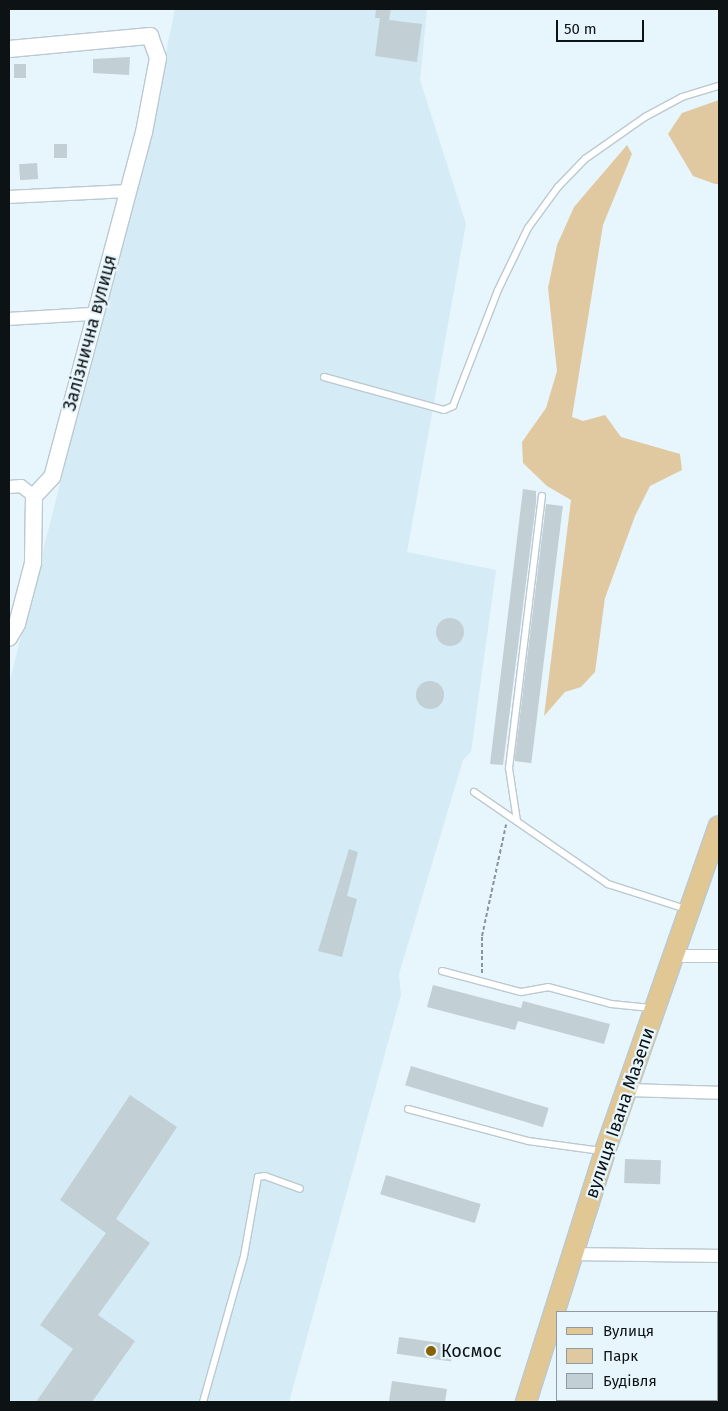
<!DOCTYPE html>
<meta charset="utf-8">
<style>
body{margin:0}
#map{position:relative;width:728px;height:1411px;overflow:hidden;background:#e7f5fc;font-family:"Fira Sans",sans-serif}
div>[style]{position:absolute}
.built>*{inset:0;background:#d5ebf5}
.green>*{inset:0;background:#e0c9a1}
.building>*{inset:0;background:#c2d0d6;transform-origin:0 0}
.round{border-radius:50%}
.path>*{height:2px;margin-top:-1px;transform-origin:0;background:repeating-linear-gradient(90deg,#8a9599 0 4px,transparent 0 6.5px)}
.roads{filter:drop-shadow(1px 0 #bbc9d0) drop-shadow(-1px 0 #bbc9d0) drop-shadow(0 1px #bbc9d0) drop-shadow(0 -1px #bbc9d0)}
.service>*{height:6px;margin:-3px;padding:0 3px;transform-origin:3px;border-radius:3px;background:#fff}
.minor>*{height:12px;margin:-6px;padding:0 6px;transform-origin:6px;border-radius:6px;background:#fff}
.tertiary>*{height:16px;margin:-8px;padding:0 8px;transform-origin:8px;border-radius:8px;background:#fff}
.primary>*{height:20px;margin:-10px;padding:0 10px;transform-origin:10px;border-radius:10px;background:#e0c794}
.dots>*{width:14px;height:14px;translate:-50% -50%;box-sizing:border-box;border:2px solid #e7f5fc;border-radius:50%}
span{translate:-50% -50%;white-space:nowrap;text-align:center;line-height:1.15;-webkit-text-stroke:4.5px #e7f5fc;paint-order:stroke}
.street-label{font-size:18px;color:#0d1214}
.poi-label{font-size:18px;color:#0d1214}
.left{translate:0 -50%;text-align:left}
.frame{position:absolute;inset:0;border:10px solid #0d1214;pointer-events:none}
.legend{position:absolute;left:556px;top:1311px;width:162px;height:90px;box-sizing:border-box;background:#e7f5fc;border:1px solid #909a9f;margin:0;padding:6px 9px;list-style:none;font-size:15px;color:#0d1214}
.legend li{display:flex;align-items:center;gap:10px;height:25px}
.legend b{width:25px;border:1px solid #909a9f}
.scale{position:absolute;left:556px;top:20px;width:88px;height:22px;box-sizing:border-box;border:2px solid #0d1214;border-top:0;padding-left:6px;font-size:15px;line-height:18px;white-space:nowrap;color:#0d1214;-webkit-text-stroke:4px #e7f5fc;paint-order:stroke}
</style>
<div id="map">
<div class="built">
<div style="clip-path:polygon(175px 9px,427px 9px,420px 80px,466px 224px,407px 552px,496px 570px,471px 752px,463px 760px,399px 974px,401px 995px,289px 1402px,9px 1402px,9px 684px,149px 135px)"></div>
</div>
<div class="green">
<div style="clip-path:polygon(719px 100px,719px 184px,715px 184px,693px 176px,668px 134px,682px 113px)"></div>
<div style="clip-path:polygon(627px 145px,632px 154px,603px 225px,572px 417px,583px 421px,605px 415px,621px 437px,680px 454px,682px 470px,650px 486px,635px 516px,605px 598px,595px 672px,581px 687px,565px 692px,544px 716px,571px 500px,547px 486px,523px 463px,522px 442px,546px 408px,557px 371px,548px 288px,557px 245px,574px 207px)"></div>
</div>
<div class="building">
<div style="clip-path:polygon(376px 9px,391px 9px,389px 20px,422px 24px,417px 62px,375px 56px,380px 18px,375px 18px)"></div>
<div style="clip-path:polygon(130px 57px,129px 75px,93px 73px,93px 59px)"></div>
<div style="left:14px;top:64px;width:12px;height:14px"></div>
<div style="left:54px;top:144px;width:13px;height:14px"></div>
<div style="left:37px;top:163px;width:16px;height:18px;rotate:86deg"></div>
<div style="clip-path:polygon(523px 489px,536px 491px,536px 503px,503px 765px,490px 764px)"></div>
<div style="left:546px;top:504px;width:17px;height:259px;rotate:7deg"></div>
<div class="round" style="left:436px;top:618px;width:28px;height:28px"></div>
<div class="round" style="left:416px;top:681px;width:28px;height:28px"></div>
<div style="clip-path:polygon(349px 849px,358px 852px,347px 896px,357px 899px,342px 957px,318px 951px)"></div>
<div style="clip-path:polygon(433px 985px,521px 1008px,523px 1001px,610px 1024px,604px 1044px,518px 1021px,515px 1030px,427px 1007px)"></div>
<div style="left:411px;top:1066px;width:144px;height:20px;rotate:17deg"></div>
<div style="clip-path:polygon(130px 1095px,177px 1127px,116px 1219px,150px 1243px,98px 1315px,135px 1341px,92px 1402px,36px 1402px,73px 1349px,40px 1325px,106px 1233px,60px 1200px)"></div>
<div style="left:625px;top:1159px;width:36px;height:24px;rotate:2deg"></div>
<div style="left:386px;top:1175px;width:99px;height:20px;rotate:17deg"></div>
<div style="left:399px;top:1337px;width:55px;height:17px;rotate:8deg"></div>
<div style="clip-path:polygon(392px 1381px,447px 1389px,445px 1402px,389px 1401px)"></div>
</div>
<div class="path">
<div style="left:482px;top:973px;width:37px;rotate:-90deg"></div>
<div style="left:482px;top:936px;width:114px;rotate:-77.8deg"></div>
</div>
<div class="roads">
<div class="service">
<div style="left:324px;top:377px;width:124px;rotate:15.4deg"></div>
<div style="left:444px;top:410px;width:10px;rotate:-24deg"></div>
<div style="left:453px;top:406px;width:124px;rotate:-68.8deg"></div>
<div style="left:498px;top:290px;width:69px;rotate:-64.2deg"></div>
<div style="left:528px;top:228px;width:51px;rotate:-53.8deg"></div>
<div style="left:558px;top:187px;width:39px;rotate:-46deg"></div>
<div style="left:585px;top:159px;width:73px;rotate:-35deg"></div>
<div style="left:645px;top:117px;width:42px;rotate:-28.4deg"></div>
<div style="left:682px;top:97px;width:39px;rotate:-17deg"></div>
<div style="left:474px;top:792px;width:163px;rotate:34.5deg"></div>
<div style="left:608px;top:884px;width:82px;rotate:17.8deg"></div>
<div style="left:517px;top:821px;width:54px;rotate:-98.6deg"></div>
<div style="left:509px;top:768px;width:274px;rotate:-83.1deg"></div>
<div style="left:442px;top:971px;width:82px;rotate:14.9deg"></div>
<div style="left:521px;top:992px;width:27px;rotate:-10deg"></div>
<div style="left:548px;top:987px;width:65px;rotate:15.1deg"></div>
<div style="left:611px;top:1004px;width:40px;rotate:5.7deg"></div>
<div style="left:408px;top:1109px;width:124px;rotate:14.9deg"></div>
<div style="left:528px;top:1141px;width:74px;rotate:7.8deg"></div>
<div style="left:203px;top:1402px;width:152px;rotate:-74.3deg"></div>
<div style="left:244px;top:1256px;width:80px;rotate:-80deg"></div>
<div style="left:258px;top:1177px;width:7px;rotate:-8deg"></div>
<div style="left:265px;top:1176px;width:37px;rotate:20deg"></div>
</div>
<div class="minor">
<div style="left:9px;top:197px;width:118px;rotate:-2.9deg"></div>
<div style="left:9px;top:319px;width:85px;rotate:-3.4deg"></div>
<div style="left:9px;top:487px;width:12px;rotate:-5deg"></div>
<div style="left:21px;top:486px;width:16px;rotate:38deg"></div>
<div style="left:674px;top:956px;width:45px"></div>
<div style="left:626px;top:1090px;width:93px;rotate:1.8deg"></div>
<div style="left:574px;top:1254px;width:145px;rotate:0.8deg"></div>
</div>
<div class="tertiary">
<div style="left:9px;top:49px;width:142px;rotate:-5.3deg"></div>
<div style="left:150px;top:36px;width:23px;rotate:70deg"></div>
<div style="left:158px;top:58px;width:75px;rotate:100.7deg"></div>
<div style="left:144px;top:132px;width:357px;rotate:104.9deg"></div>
<div style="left:52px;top:477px;width:26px;rotate:133deg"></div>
<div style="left:34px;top:496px;width:67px;rotate:90.9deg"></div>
<div style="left:33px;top:563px;width:63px;rotate:104.7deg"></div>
<div style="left:17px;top:624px;width:16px;rotate:120deg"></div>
</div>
<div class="primary">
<div style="left:526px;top:1402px;width:263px;rotate:-72.5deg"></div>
<div style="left:605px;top:1151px;width:344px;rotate:-70.7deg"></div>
</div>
</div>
<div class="dots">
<div style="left:431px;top:1351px;background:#886200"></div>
</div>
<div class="street-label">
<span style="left:90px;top:333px;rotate:-75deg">Залізнична вулиця</span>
<span style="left:620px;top:1113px;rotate:-71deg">вулиця Івана Мазепи</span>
</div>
<div class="poi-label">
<span class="left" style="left:441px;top:1351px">Космос</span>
</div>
<div class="frame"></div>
<ul class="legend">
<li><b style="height:6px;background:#e0c794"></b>Вулиця</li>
<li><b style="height:14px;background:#e0c9a1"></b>Парк</li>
<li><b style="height:14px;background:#c2d0d6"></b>Будівля</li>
</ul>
<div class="scale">50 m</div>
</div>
